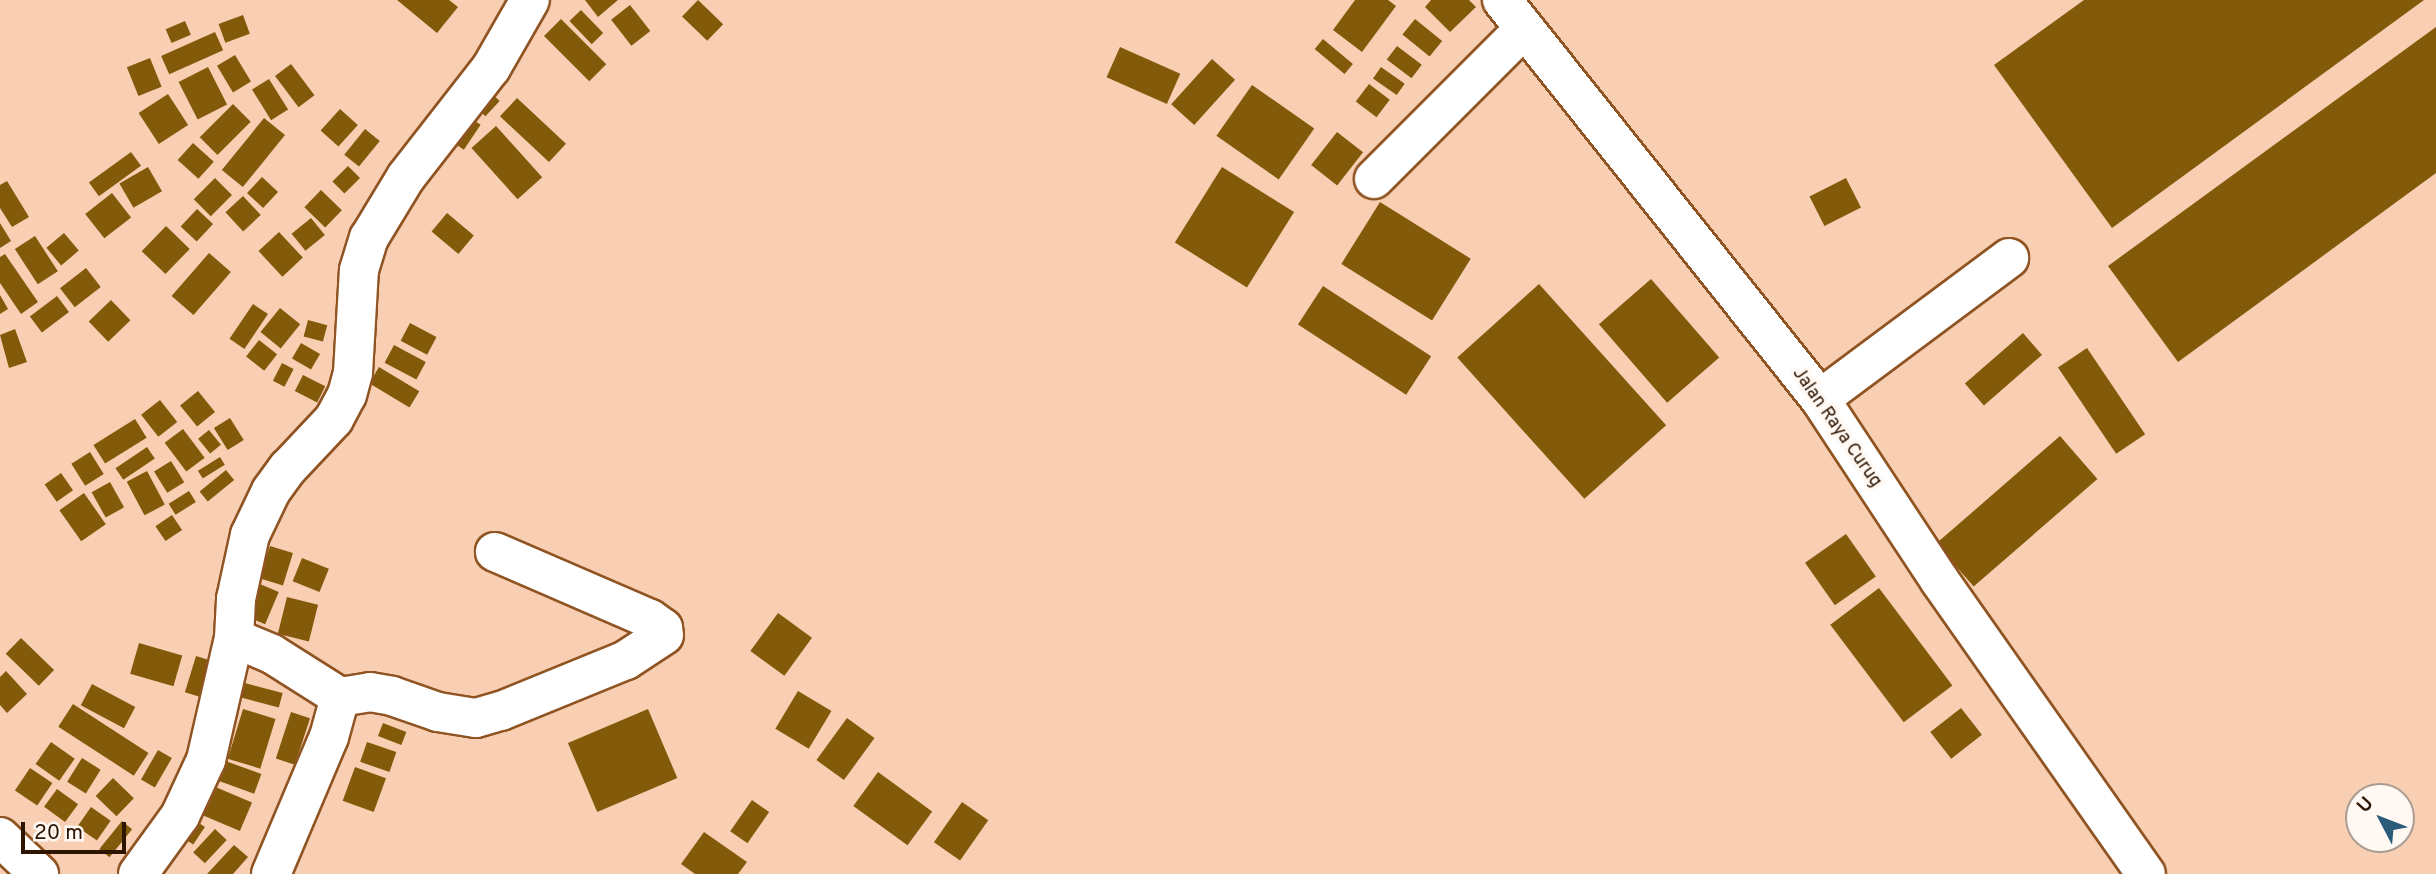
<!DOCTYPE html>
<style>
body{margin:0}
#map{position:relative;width:2436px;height:874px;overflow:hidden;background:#f8cfb2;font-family:Overpass,sans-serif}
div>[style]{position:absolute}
.building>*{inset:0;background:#835a09;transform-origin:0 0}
.roads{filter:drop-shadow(2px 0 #905423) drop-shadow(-2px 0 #905423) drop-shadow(0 2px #905423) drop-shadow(0 -2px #905423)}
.minor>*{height:38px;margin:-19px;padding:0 19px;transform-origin:19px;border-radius:19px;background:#fff}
span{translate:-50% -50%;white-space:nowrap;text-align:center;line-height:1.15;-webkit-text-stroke:7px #fff8f3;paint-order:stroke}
.street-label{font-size:18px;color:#2d1502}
.north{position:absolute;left:2345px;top:783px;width:70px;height:70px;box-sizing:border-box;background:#fff8f3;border:2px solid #ab9d93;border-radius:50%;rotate:312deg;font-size:19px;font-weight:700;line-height:28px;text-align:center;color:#2d1502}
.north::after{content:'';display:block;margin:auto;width:24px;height:32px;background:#2a5b79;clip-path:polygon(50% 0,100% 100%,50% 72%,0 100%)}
.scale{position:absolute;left:21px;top:822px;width:105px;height:32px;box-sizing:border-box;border:4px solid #2d1502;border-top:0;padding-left:9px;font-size:21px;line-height:24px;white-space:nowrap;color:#2d1502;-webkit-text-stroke:5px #fff8f3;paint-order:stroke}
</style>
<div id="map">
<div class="building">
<div style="clip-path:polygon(397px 0,449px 0,458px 7px,437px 33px)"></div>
<div style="clip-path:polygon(585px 0,618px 0,598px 17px)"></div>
<div style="left:698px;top:0;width:35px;height:23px;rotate:44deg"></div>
<div style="clip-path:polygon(1355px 0,1388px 0,1396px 6px,1362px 52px,1333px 30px)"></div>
<div style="clip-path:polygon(1431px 0,1469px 0,1476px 7px,1450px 32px,1425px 7px)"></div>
<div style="clip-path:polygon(2084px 0,2424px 0,2112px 228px,1994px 65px)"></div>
<div style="left:630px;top:5px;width:33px;height:24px;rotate:52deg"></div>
<div style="left:581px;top:10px;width:32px;height:16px;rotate:46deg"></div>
<div style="left:243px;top:15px;width:20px;height:26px;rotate:70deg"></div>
<div style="left:561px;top:19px;width:64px;height:24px;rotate:45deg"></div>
<div style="left:1415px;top:19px;width:35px;height:20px;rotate:39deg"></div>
<div style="left:185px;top:21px;width:15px;height:21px;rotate:67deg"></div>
<div style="clip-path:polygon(2436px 27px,2436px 173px,2178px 362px,2108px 266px)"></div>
<div style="left:215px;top:32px;width:20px;height:59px;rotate:66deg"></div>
<div style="left:1323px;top:39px;width:39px;height:13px;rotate:40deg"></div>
<div style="left:1397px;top:46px;width:31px;height:17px;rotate:37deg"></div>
<div style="left:1120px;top:47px;width:66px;height:33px;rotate:24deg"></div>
<div style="left:235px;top:55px;width:31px;height:21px;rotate:59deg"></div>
<div style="left:150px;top:58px;width:31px;height:25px;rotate:68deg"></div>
<div style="left:1212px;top:59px;width:31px;height:61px;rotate:42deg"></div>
<div style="left:291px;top:64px;width:39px;height:20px;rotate:53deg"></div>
<div style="left:208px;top:67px;width:42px;height:33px;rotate:63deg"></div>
<div style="left:1381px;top:67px;width:29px;height:14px;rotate:35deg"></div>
<div style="left:269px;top:79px;width:36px;height:20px;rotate:58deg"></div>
<div style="left:1369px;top:84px;width:26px;height:22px;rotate:37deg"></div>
<div style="left:1252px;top:85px;width:76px;height:62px;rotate:35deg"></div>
<div style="left:488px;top:90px;width:16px;height:21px;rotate:43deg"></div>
<div style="left:168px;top:94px;width:37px;height:35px;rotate:57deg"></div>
<div style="left:517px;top:98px;width:67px;height:25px;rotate:43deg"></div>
<div style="left:233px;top:104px;width:25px;height:47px;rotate:45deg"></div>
<div style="left:340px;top:109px;width:24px;height:29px;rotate:42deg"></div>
<div style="left:469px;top:117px;width:14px;height:30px;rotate:34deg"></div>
<div style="left:264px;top:118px;width:27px;height:67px;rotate:39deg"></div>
<div style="left:496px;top:126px;width:69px;height:33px;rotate:48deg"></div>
<div style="left:365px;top:129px;width:19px;height:33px;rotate:39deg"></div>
<div style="left:1337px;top:132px;width:33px;height:42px;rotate:38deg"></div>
<div style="left:193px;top:143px;width:28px;height:23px;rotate:42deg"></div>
<div style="left:131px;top:152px;width:17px;height:52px;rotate:54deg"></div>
<div style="left:348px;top:166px;width:17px;height:22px;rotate:45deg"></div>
<div style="left:148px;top:167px;width:28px;height:33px;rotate:60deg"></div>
<div style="left:1222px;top:167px;width:85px;height:89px;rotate:32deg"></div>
<div style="left:262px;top:177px;width:22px;height:22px;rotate:43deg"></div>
<div style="left:215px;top:178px;width:24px;height:30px;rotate:45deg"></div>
<div style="left:1846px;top:178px;width:33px;height:41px;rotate:63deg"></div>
<div style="clip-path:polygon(7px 181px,29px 217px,12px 227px,0 208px,0 185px)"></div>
<div style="left:321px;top:190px;width:29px;height:24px;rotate:44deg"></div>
<div style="left:112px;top:193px;width:31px;height:34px;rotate:52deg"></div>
<div style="left:243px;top:196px;width:26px;height:24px;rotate:47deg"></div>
<div style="left:1380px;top:202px;width:107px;height:73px;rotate:32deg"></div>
<div style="left:197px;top:209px;width:22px;height:24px;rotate:43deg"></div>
<div style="left:447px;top:213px;width:35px;height:24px;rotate:40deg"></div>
<div style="left:311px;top:218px;width:22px;height:25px;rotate:51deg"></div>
<div style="clip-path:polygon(0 223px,11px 241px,0 248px)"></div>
<div style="left:166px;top:226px;width:33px;height:35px;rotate:44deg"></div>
<div style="left:279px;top:232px;width:35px;height:28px;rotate:47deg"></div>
<div style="left:64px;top:233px;width:23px;height:23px;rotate:50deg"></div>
<div style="left:35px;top:236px;width:42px;height:24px;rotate:57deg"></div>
<div style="left:209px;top:253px;width:29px;height:57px;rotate:41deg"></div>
<div style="clip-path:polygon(5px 254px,38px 302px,21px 314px,0 283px,0 257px)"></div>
<div style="left:86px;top:268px;width:24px;height:33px;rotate:52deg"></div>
<div style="left:1651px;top:279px;width:104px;height:69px;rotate:49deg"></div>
<div style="left:1539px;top:284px;width:190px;height:110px;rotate:48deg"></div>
<div style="left:1323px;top:286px;width:129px;height:46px;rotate:33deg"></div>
<div style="clip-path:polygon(0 295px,8px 309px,0 314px)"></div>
<div style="left:57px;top:296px;width:20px;height:34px;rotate:53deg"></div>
<div style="left:111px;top:300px;width:28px;height:31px;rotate:46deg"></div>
<div style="left:253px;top:304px;width:18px;height:42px;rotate:34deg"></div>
<div style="left:280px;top:308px;width:26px;height:31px;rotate:39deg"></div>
<div style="left:308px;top:320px;width:20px;height:17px;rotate:15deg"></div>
<div style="left:410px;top:323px;width:30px;height:20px;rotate:28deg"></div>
<div style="clip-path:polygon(15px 329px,27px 362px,9px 368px,0 335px)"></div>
<div style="left:2023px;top:333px;width:29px;height:77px;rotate:49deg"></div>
<div style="left:259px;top:340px;width:23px;height:21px;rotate:38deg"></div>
<div style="left:301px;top:343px;width:22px;height:18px;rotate:30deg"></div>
<div style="left:394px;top:345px;width:36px;height:20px;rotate:28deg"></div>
<div style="left:2087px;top:348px;width:104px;height:35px;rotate:56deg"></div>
<div style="left:282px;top:363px;width:13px;height:20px;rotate:27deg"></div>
<div style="left:379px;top:367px;width:47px;height:19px;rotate:31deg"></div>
<div style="left:303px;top:375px;width:25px;height:18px;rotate:27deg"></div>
<div style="left:198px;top:391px;width:27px;height:23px;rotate:51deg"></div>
<div style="left:160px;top:400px;width:28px;height:24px;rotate:52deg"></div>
<div style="left:230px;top:418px;width:26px;height:19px;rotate:58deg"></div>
<div style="left:135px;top:419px;width:22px;height:49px;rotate:58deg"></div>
<div style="left:183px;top:429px;width:36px;height:23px;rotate:53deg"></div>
<div style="left:209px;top:430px;width:19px;height:14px;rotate:51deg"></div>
<div style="left:2060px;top:436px;width:57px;height:164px;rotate:49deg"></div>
<div style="left:147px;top:447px;width:14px;height:38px;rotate:56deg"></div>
<div style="left:90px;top:452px;width:26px;height:22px;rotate:58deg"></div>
<div style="left:220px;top:457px;width:9px;height:26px;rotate:58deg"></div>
<div style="left:171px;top:461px;width:25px;height:20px;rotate:58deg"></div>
<div style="left:226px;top:470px;width:13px;height:34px;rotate:51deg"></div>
<div style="left:147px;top:471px;width:38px;height:23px;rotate:62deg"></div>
<div style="left:61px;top:473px;width:21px;height:20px;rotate:55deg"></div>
<div style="left:110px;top:482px;width:29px;height:21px;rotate:61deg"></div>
<div style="left:189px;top:491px;width:13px;height:24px;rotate:58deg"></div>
<div style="left:84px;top:493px;width:38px;height:30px;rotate:55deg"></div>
<div style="left:172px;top:515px;width:18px;height:20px;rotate:56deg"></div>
<div style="left:1846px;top:534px;width:52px;height:50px;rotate:55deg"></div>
<div style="left:270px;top:546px;width:24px;height:34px;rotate:17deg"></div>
<div style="left:302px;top:558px;width:29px;height:25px;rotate:22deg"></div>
<div style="left:253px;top:581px;width:28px;height:35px;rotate:23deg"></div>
<div style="left:1879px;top:588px;width:122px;height:61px;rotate:53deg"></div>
<div style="left:287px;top:597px;width:32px;height:38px;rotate:14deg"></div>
<div style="left:778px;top:613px;width:42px;height:47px;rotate:36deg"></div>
<div style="left:21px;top:638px;width:46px;height:22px;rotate:44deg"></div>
<div style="left:139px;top:643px;width:45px;height:32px;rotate:16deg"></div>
<div style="left:196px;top:656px;width:17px;height:38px;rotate:17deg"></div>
<div style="clip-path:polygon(6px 671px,27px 694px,7px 713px,0 705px,0 677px)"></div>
<div style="left:245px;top:683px;width:39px;height:15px;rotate:15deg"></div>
<div style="left:92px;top:684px;width:49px;height:24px;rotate:28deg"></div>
<div style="left:798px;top:691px;width:39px;height:44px;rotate:31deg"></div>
<div style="left:73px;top:704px;width:90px;height:27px;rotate:33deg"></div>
<div style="left:1961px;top:708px;width:34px;height:39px;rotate:52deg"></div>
<div style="left:243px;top:709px;width:34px;height:52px;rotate:17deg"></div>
<div style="left:648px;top:709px;width:75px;height:87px;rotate:67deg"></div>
<div style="left:291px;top:712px;width:20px;height:49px;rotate:18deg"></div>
<div style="left:847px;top:718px;width:34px;height:52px;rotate:36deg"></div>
<div style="left:383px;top:723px;width:25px;height:14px;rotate:21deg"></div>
<div style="left:51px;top:742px;width:29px;height:27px;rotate:35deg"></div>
<div style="left:367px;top:742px;width:31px;height:21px;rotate:19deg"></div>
<div style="left:158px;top:750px;width:16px;height:34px;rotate:30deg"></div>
<div style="left:82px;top:758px;width:22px;height:28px;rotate:32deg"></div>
<div style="left:220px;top:759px;width:44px;height:21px;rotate:20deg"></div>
<div style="left:355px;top:767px;width:33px;height:36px;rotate:20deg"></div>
<div style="left:30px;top:768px;width:27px;height:27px;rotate:34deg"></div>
<div style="left:878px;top:772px;width:67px;height:42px;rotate:36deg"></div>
<div style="left:113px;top:778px;width:29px;height:25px;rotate:44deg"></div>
<div style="left:206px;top:783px;width:50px;height:31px;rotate:23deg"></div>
<div style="left:57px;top:789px;width:26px;height:22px;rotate:36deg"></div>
<div style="left:752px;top:800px;width:21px;height:38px;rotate:35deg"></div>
<div style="left:962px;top:802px;width:32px;height:49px;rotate:35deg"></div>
<div style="left:91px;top:807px;width:24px;height:24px;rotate:35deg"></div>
<div style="left:190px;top:817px;width:18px;height:21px;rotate:34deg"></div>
<div style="left:122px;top:821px;width:13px;height:36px;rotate:39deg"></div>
<div style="left:215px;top:829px;width:16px;height:32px;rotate:43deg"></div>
<div style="clip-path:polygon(704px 832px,747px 862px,738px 874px,695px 874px,681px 864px)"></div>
<div style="clip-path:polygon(234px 845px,248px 857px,233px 874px,207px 874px)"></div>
</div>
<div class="roads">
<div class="minor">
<div style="left:1502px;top:0;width:510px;rotate:51.45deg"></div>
<div style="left:1820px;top:399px;width:218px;rotate:56.6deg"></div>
<div style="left:1940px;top:581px;width:358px;rotate:54.9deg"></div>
<div style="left:1374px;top:179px;width:212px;rotate:-45deg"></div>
<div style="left:1820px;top:399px;width:236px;rotate:-36.7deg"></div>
<div style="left:234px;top:638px;width:41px;rotate:22.8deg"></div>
<div style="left:272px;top:654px;width:80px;rotate:32.3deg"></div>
<div style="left:0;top:837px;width:54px;rotate:43.5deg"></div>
<div style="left:138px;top:874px;width:72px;rotate:-54.1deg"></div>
<div style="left:180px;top:816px;width:62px;rotate:-65.1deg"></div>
<div style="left:206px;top:760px;width:125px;rotate:-77.1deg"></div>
<div style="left:234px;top:638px;width:39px;rotate:-87deg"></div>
<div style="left:236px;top:599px;width:66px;rotate:-77.7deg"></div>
<div style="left:250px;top:535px;width:49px;rotate:-64.5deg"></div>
<div style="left:271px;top:491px;width:29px;rotate:-54deg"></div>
<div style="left:288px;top:468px;width:67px;rotate:-46.8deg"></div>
<div style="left:334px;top:419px;width:27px;rotate:-62deg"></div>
<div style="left:347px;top:395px;width:23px;rotate:-75deg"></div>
<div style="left:353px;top:373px;width:103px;rotate:-86.7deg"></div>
<div style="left:359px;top:270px;width:34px;rotate:-73deg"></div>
<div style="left:369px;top:238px;width:71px;rotate:-58.8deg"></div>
<div style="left:406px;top:177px;width:138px;rotate:-52.1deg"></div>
<div style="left:491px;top:68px;width:78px;rotate:-60.2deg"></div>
<div style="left:271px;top:874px;width:149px;rotate:-67.1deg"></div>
<div style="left:329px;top:737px;width:41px;rotate:-74.6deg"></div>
<div style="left:340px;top:697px;width:30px;rotate:-9deg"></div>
<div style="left:370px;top:692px;width:22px;rotate:10deg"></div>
<div style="left:392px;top:696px;width:49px;rotate:19.2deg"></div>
<div style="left:438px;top:712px;width:38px;rotate:9deg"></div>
<div style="left:476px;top:718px;width:26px;rotate:-16deg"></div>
<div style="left:501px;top:711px;width:135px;rotate:-22.2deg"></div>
<div style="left:626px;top:660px;width:45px;rotate:-33.3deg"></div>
<div style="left:664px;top:635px;width:7px;rotate:-98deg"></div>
<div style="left:663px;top:628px;width:16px;rotate:-145deg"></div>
<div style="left:650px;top:619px;width:169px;rotate:-156.6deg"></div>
</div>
</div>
<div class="street-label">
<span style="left:1836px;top:428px;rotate:55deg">Jalan Raya Curug</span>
</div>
<div class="north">U</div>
<div class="scale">20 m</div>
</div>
